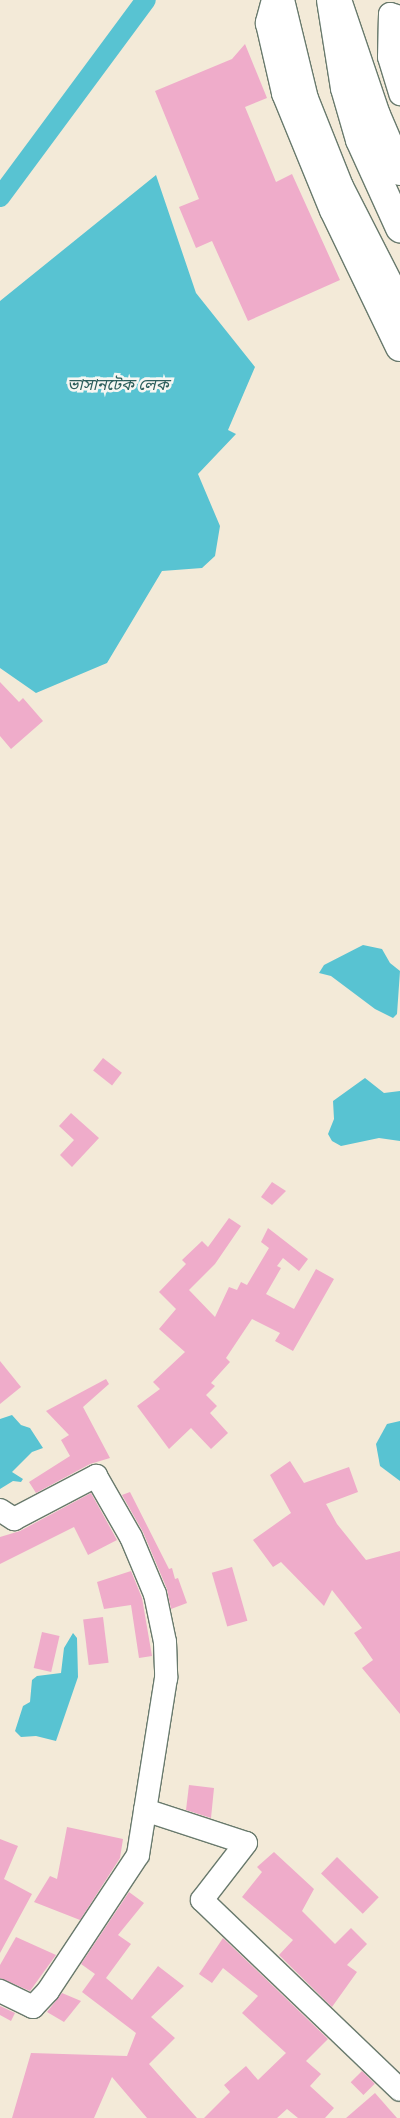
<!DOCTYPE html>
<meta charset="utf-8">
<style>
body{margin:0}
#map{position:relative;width:400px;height:2118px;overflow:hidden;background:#f3ead8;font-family:"Balsamiq Sans","Noto Sans Bengali",sans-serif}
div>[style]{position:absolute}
.water>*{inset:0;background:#58c3d2}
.canal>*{height:20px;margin:-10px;padding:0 10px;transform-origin:10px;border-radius:10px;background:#58c3d2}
.building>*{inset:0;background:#efacca;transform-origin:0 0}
.roads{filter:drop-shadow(1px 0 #697a6d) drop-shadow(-1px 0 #697a6d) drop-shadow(0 1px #697a6d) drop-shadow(0 -1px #697a6d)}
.street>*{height:22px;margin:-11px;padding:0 11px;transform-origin:11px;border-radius:11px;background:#fff}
.secondary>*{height:28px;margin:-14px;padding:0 14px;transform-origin:14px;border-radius:14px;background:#fff}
.primary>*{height:28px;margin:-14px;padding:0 14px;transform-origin:14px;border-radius:14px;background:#fff}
span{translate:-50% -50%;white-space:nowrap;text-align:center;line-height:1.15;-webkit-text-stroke:5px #f6f6f2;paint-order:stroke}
.water-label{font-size:16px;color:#2d5e5c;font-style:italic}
</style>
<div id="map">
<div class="water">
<div style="clip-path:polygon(156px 175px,196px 293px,255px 367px,228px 430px,236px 434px,198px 474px,220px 526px,215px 556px,202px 568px,162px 571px,107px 663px,36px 693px,0 668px,0 301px)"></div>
<div style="clip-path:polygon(363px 945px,382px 949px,390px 963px,400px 971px,397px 1014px,393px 1018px,375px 1009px,331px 976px,319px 973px,324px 965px)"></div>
<div style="clip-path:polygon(365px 1078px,384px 1093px,400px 1091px,400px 1141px,379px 1138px,341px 1146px,332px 1141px,328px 1134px,334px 1119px,333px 1101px)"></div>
<div style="clip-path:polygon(12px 1415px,21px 1425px,30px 1428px,43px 1448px,32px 1452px,12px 1472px,23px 1479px,21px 1482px,13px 1481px,0 1489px,0 1419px)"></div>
<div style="clip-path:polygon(400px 1421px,400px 1481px,380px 1466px,376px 1444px,387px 1424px)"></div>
<div style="clip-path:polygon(73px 1633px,77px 1638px,78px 1677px,56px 1741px,36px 1736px,21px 1737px,15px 1731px,23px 1706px,30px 1702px,32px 1680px,37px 1676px,61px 1673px,64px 1648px)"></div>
</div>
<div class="canal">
<div style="left:0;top:197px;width:245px;rotate:-53.5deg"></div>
</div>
<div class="building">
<div style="clip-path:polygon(245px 44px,267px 98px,245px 107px,276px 182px,292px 174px,340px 280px,248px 321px,212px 241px,196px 248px,179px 207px,199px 199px,155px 91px,232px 59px)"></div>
<div style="clip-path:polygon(0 682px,19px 702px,23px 698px,43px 721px,11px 749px,0 736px)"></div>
<div style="left:103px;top:1058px;width:24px;height:16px;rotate:38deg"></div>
<div style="clip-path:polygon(71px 1113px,99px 1138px,72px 1167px,60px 1155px,74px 1140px,59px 1126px)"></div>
<div style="clip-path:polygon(272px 1182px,286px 1191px,272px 1205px,261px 1197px)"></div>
<div style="clip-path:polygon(229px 1218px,241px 1226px,215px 1264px,189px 1290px,215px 1317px,229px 1287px,237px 1290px,241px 1282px,247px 1285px,269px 1248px,261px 1242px,268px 1228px,308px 1259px,299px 1271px,283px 1258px,277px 1266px,281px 1268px,266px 1294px,294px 1309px,316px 1269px,334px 1279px,293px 1351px,275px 1341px,280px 1333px,252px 1319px,226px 1358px,230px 1362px,211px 1383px,215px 1386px,206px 1395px,217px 1406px,210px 1413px,228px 1433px,211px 1449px,191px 1428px,169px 1449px,137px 1406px,160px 1389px,153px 1382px,185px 1352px,159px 1329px,176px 1309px,159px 1292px,186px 1264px,182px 1260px,202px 1241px,208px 1247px)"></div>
<div style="clip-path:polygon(0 1361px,21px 1387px,0 1404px)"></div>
<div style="clip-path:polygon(106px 1379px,109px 1384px,83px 1407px,110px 1458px,90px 1464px,36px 1493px,29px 1482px,70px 1456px,61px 1440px,69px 1435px,46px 1411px)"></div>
<div style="clip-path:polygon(290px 1461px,304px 1483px,349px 1467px,358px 1492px,326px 1504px,337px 1524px,366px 1560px,400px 1551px,400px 1714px,362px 1668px,373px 1660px,354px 1633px,362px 1628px,332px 1590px,324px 1606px,281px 1562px,273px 1567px,253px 1540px,291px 1513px,270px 1475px)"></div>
<div style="clip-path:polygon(130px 1492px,169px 1569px,172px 1568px,175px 1579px,178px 1578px,187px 1603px,171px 1609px,167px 1589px,143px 1532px,122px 1495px)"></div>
<div style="clip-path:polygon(91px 1493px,117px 1540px,88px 1555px,74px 1527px,0 1564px,0 1537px,20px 1531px)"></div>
<div style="left:232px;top:1567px;width:56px;height:21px;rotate:74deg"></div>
<div style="clip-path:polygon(131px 1571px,142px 1598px,152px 1656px,139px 1658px,131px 1605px,104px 1609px,97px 1582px)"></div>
<div style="left:103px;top:1617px;width:46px;height:20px;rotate:83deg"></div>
<div style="left:42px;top:1632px;width:18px;height:37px;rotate:13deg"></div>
<div style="clip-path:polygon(189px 1785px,214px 1788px,211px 1818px,186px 1810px)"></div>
<div style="clip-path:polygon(67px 1827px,123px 1839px,120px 1858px,80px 1920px,34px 1902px,50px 1876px,57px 1879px)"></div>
<div style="clip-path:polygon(0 1839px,18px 1846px,4px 1879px,32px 1894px,0 1953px)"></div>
<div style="clip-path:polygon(274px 1852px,314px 1889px,302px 1911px,335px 1944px,351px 1928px,367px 1944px,347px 1965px,357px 1972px,332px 2007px,279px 1955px,293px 1940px,242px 1897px,262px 1872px,257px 1867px)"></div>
<div style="left:337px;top:1857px;width:58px;height:23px;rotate:44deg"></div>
<div style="clip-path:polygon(129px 1892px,144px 1903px,118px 1935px,131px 1944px,106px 1978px,132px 2000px,158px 1966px,184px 1986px,151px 2017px,175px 2038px,149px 2064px,197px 2118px,147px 2118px,112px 2077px,94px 2118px,12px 2118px,31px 2053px,127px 2056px,136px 2033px,82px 1992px,95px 1974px,81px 1964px)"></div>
<div style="clip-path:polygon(16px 1937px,56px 1955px,30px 1991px,0 1978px,0 1965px)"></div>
<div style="clip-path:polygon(223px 1938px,328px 2039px,306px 2061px,321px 2074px,310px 2086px,334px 2108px,325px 2118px,298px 2118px,287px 2109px,277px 2118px,204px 2118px,230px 2092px,224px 2085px,246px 2066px,258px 2080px,286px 2053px,242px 2013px,258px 1996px,223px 1968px,212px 1983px,199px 1974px)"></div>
<div style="clip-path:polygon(62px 1993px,81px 2001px,64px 2022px,47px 2012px)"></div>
<div style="clip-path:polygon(0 2006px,15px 2013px,11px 2021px,0 2015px)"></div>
<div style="left:362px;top:2071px;width:18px;height:16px;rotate:45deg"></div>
<div style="clip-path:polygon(375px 2093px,397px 2118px,346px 2118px)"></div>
</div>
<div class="roads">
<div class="street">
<div style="left:400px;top:17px;width:10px;rotate:-163deg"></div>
<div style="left:390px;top:14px;width:43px;rotate:91.3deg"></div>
<div style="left:389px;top:57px;width:39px;rotate:73deg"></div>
<div style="left:0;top:1510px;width:17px;rotate:33deg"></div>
<div style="left:14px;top:1519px;width:93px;rotate:-27.7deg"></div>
<div style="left:96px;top:1476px;width:70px;rotate:60.2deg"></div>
<div style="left:131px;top:1537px;width:62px;rotate:67.2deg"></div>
<div style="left:155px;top:1594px;width:49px;rotate:78.2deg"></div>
<div style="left:165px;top:1642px;width:36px;rotate:88deg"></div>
<div style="left:166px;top:1678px;width:179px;rotate:99deg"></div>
<div style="left:138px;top:1855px;width:163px;rotate:123.5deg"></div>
<div style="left:48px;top:1991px;width:22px;rotate:133deg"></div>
<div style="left:33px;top:2007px;width:37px;rotate:-154deg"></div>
<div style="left:145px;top:1810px;width:106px;rotate:18.1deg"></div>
<div style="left:246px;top:1843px;width:72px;rotate:127.7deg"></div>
<div style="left:202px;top:1900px;width:274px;rotate:43.8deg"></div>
</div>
<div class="secondary">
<div style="left:276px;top:0;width:24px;rotate:105deg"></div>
<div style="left:270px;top:23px;width:72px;rotate:77.1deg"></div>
<div style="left:286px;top:93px;width:126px;rotate:67.7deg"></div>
<div style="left:334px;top:210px;width:152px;rotate:64.3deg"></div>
<div style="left:338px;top:3px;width:118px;rotate:71.3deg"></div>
<div style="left:376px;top:115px;width:61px;rotate:66.8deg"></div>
</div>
<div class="primary">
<div style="left:280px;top:0;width:102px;rotate:76.4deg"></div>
<div style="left:304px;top:99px;width:95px;rotate:68.3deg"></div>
<div style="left:339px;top:187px;width:134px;rotate:62.9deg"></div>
<div style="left:331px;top:0;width:89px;rotate:81deg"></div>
<div style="left:345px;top:88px;width:54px;rotate:73.9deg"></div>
<div style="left:360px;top:140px;width:97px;rotate:65.6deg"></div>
</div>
</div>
<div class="water-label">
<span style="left:118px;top:386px">ভাসানটেক লেক</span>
</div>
</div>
